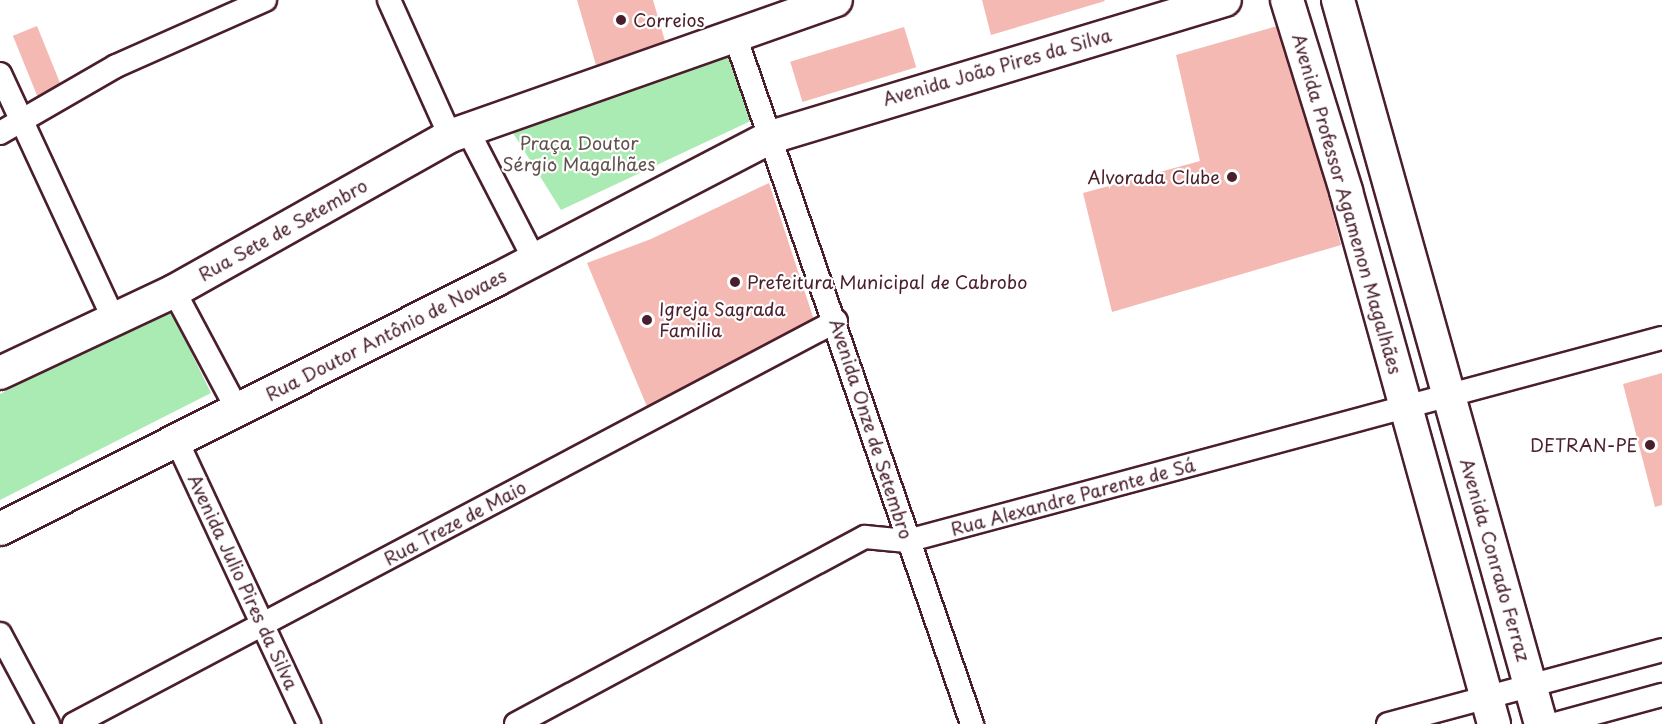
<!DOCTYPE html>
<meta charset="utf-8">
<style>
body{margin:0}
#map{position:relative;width:1662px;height:724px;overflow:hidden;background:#fff;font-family:"Playpen Sans",sans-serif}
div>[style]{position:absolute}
.green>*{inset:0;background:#aaebb4}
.building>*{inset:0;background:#f5b9b4;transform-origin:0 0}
.roads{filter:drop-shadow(2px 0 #4a1f2b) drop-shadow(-2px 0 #4a1f2b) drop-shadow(0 2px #4a1f2b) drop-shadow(0 -2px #4a1f2b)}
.street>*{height:22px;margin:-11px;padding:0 11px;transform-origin:11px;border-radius:11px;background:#fff}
.secondary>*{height:32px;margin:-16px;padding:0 16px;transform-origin:16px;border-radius:16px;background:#fff}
.dots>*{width:16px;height:16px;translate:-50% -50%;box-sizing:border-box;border:3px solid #fff;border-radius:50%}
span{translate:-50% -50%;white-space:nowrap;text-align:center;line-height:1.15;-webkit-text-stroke:4.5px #fff;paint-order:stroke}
.poi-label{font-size:18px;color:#4a1f2b}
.left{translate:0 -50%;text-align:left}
.right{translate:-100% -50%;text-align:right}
.street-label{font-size:18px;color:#4a1f2b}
.park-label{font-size:18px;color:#62524d}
</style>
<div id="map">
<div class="green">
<div style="clip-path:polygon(728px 54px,757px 118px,561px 210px,513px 133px)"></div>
<div style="clip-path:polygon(170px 309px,211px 393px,0 500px,0 394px)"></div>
</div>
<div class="building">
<div style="clip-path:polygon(577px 0,653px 0,665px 41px,596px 65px)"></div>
<div style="clip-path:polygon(982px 0,1104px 0,1105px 1px,991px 35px)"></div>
<div style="clip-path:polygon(1284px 24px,1341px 245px,1112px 312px,1083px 193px,1200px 161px,1176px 55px)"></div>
<div style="left:37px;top:26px;width:68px;height:26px;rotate:68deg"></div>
<div style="left:904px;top:27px;width:42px;height:119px;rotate:73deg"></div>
<div style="clip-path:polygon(769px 183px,816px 326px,648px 409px,587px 263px,651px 239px)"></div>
<div style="clip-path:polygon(1662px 373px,1662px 505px,1655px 507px,1623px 384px)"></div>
</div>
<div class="roads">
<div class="street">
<div style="left:389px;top:0;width:149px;rotate:65.8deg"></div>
<div style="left:734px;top:33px;width:731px;rotate:70.99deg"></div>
<div style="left:0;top:74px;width:271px;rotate:65.1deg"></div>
<div style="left:467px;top:129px;width:146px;rotate:62.7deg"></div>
<div style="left:0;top:133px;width:134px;rotate:-30deg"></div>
<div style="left:116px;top:66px;width:163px;rotate:-23.9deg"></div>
<div style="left:174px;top:291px;width:136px;rotate:61.9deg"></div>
<div style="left:176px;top:439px;width:315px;rotate:65deg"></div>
<div style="left:0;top:634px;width:102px;rotate:61.9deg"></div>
<div style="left:74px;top:724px;width:862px;rotate:-27.87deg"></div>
<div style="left:516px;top:724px;width:396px;rotate:-28.2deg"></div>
<div style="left:865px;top:537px;width:42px;rotate:5.4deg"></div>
<div style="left:907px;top:541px;width:782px;rotate:-15.05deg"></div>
<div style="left:1388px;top:724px;width:284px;rotate:-15.1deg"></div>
<div style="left:1555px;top:724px;width:111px;rotate:-15.2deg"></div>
</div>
<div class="secondary">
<div style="left:1287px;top:0;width:200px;rotate:72.8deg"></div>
<div style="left:1346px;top:191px;width:553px;rotate:74.48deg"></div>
<div style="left:1338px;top:0;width:752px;rotate:74.34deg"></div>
<div style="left:0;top:373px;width:192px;rotate:-25.2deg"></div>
<div style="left:174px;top:291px;width:317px;rotate:-29.3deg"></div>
<div style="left:450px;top:136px;width:409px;rotate:-19.4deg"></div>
<div style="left:0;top:529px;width:555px;rotate:-26.66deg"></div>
<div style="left:496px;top:280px;width:310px;rotate:-27.5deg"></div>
<div style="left:771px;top:137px;width:474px;rotate:-16.8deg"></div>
</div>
</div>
<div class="dots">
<div style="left:621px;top:20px;background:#4a1f2b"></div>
<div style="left:1232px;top:177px;background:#4a1f2b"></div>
<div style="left:735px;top:282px;background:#4a1f2b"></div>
<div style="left:647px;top:320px;background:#4a1f2b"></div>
<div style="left:1650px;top:445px;background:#4a1f2b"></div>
</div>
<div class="poi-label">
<span class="left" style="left:633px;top:20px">Correios</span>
<span class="right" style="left:1220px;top:177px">Alvorada Clube</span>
<span class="left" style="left:747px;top:282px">Prefeitura Municipal de Cabrobo</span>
<span class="left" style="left:659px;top:320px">Igreja Sagrada<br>Familia</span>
<span class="right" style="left:1638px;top:445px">DETRAN-PE</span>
</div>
<div class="street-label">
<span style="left:997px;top:67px;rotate:-16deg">Avenida João Pires da Silva</span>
<span style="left:1347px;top:204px;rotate:74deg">Avenida Professor Agamenon Magalhães</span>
<span style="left:283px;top:230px;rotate:-29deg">Rua Sete de Setembro</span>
<span style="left:386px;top:335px;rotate:-27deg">Rua Doutor Antônio de Novaes</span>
<span style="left:871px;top:429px;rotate:72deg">Avenida Onze de Setembro</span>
<span style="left:1073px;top:497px;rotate:-15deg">Rua Alexandre Parente de Sá</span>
<span style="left:455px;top:523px;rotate:-28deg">Rua Treze de Maio</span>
<span style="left:1495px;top:560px;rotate:74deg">Avenida Conrado Ferraz</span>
<span style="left:243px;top:582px;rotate:65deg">Avenida Julio Pires da Silva</span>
</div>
<div class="park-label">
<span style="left:579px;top:154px">Praça Doutor<br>Sérgio Magalhães</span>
</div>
</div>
